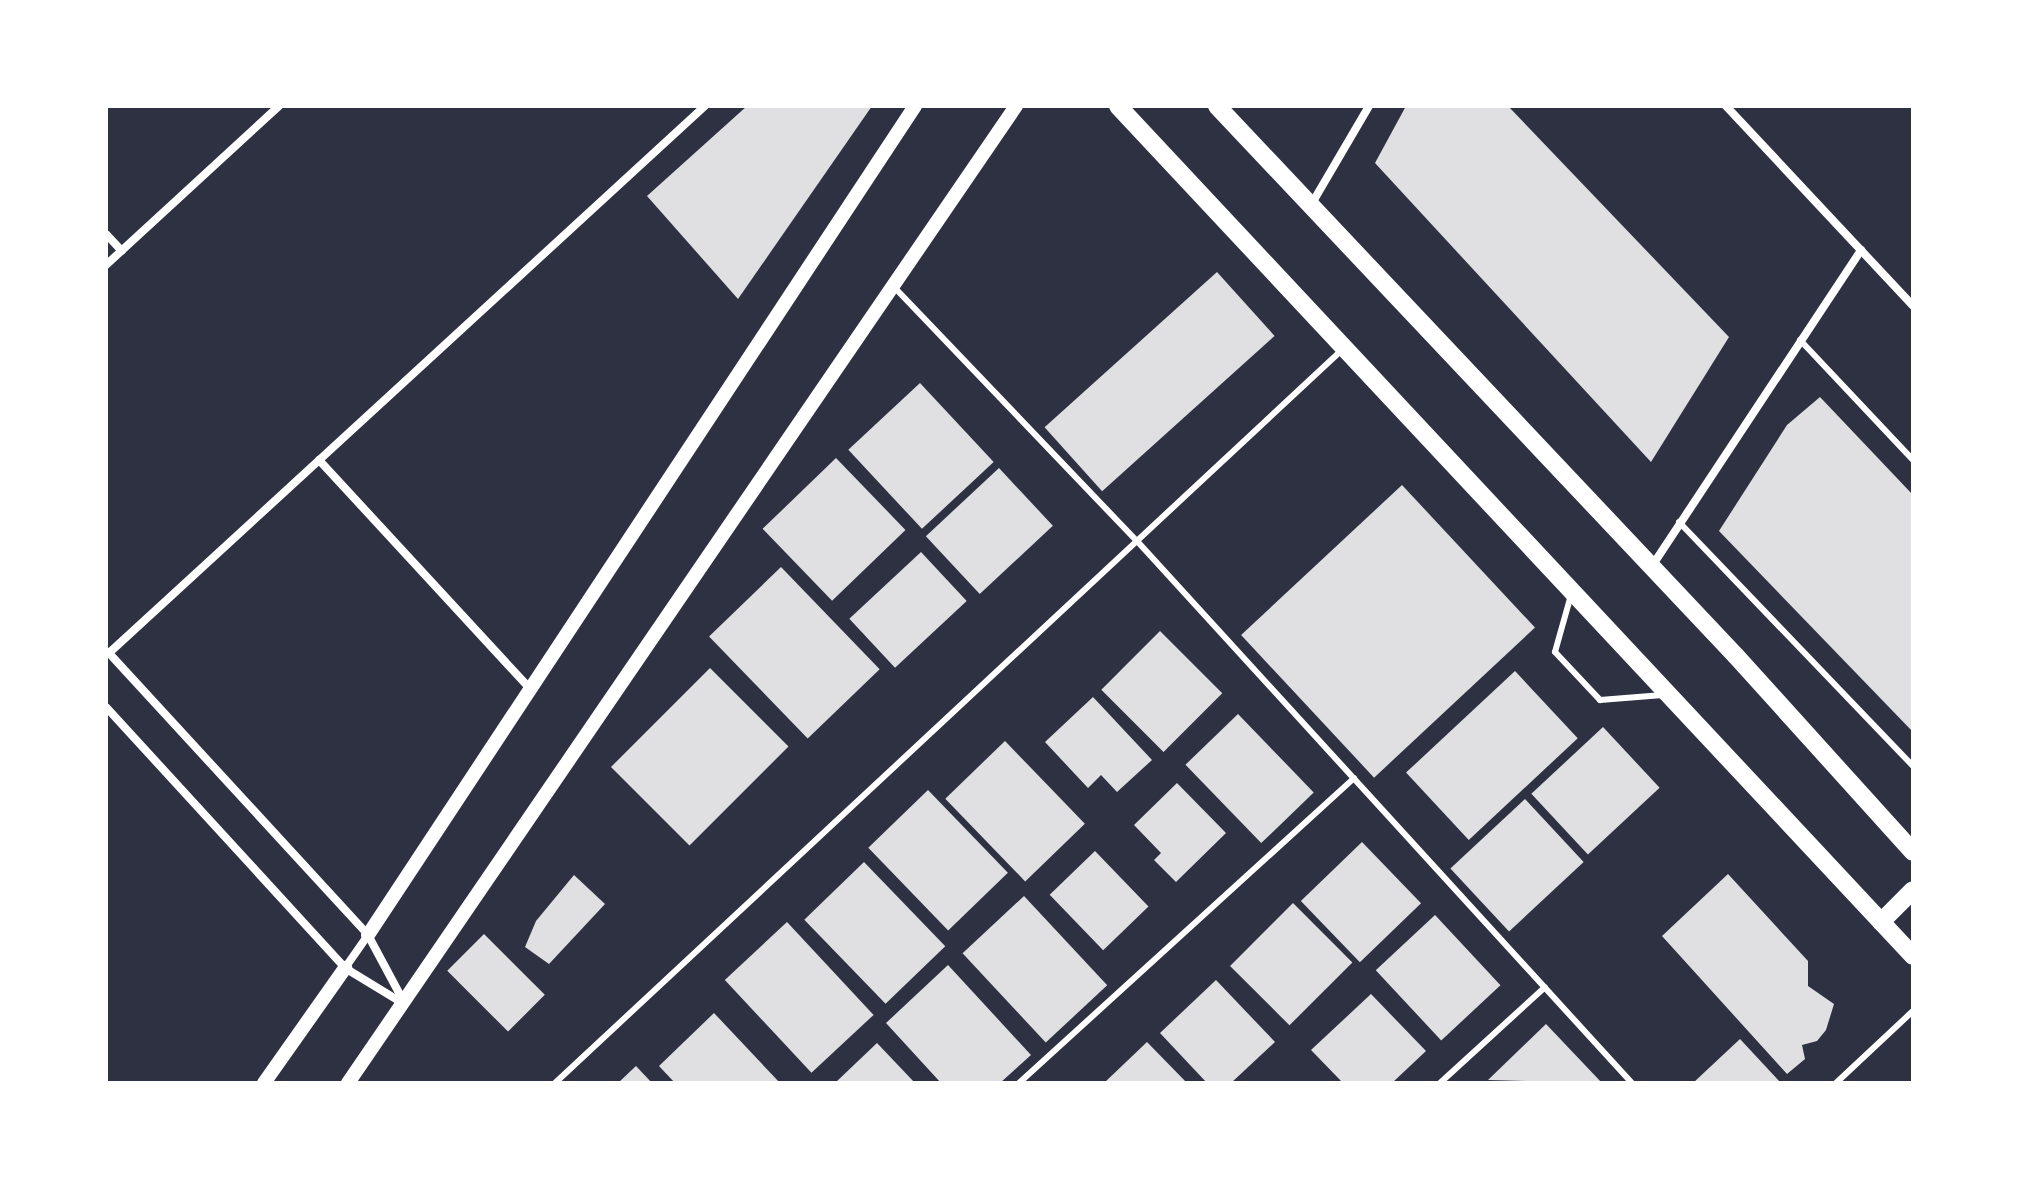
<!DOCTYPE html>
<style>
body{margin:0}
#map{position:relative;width:2019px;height:1189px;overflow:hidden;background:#2d3142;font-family:"Fira Sans",sans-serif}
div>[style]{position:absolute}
.building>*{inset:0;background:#e0e0e3;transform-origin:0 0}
.service>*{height:6px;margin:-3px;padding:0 3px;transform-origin:3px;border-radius:3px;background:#fff}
.minor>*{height:8px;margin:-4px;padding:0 4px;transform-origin:4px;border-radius:4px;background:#fff}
.tertiary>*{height:14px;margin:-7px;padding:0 7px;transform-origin:7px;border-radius:7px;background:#fff}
.primary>*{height:18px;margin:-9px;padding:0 9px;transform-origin:9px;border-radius:9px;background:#fff}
span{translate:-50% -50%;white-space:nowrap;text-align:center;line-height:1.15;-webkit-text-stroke:7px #fff;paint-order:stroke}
.frame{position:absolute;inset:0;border:108px solid #fff;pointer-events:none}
</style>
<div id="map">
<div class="building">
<div style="clip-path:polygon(747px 106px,872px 106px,738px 299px,647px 196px)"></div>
<div style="clip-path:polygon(1406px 106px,1508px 106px,1729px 337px,1651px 462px,1375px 163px)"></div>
<div style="left:1217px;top:272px;width:86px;height:232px;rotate:48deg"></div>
<div style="left:920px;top:383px;width:108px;height:98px;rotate:47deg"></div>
<div style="clip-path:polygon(1820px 397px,1913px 495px,1913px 732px,1719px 531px,1787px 425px)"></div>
<div style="left:836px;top:458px;width:100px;height:102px;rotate:46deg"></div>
<div style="left:999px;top:468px;width:79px;height:100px;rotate:47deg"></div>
<div style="left:1402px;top:485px;width:195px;height:220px;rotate:47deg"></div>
<div style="left:921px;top:552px;width:67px;height:98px;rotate:47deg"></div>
<div style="left:781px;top:567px;width:142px;height:100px;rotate:46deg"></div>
<div style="left:1160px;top:631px;width:88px;height:83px;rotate:45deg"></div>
<div style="left:710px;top:668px;width:111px;height:140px;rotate:45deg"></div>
<div style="left:1515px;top:671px;width:92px;height:149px;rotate:47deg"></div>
<div style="clip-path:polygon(1093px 697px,1152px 760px,1117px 792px,1101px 775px,1088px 788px,1045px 742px)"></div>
<div style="left:1238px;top:714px;width:109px;height:73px;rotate:46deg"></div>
<div style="left:1603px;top:727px;width:83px;height:98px;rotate:47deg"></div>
<div style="left:1005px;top:741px;width:115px;height:83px;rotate:46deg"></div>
<div style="clip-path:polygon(1177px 783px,1226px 833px,1176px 882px,1154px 860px,1161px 853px,1134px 825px)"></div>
<div style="left:928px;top:790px;width:115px;height:83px;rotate:46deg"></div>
<div style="left:1525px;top:799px;width:86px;height:102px;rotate:47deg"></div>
<div style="left:1362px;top:842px;width:85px;height:85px;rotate:46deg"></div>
<div style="left:1095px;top:851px;width:77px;height:63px;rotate:46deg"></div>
<div style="left:864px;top:862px;width:117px;height:83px;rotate:46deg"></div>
<div style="clip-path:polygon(1728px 874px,1808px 961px,1808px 986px,1834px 1004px,1826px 1030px,1817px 1041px,1802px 1045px,1805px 1059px,1787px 1074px,1662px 936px)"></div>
<div style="clip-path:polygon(574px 875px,605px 904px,549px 964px,525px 947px,536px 921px)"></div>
<div style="left:1024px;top:896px;width:122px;height:84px;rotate:47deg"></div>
<div style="left:1293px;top:903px;width:84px;height:89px;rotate:45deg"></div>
<div style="left:1435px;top:915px;width:96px;height:81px;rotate:47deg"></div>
<div style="left:787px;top:922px;width:127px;height:85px;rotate:47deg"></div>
<div style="left:484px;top:934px;width:86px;height:52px;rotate:45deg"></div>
<div style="clip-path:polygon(948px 965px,1031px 1055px,1000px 1083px,941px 1083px,886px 1023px)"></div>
<div style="clip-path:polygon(1216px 980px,1275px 1042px,1231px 1083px,1207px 1083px,1160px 1033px)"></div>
<div style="clip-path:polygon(1371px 994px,1426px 1051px,1392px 1083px,1343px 1083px,1311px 1050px)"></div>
<div style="clip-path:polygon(714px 1013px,780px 1083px,675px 1083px,659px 1066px)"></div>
<div style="clip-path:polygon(1546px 1024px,1602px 1083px,1488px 1080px)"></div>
<div style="clip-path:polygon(1740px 1039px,1781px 1083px,1693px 1083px)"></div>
<div style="clip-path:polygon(1147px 1042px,1187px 1083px,1104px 1083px)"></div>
<div style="clip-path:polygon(877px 1043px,915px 1083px,835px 1083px)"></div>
<div style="clip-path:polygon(636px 1066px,652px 1083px,618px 1083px)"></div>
</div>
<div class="service">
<div style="left:895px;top:288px;width:350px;rotate:46.3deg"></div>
<div style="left:1137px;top:541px;width:734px;rotate:47.6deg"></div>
<div style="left:1800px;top:340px;width:165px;rotate:46.7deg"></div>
<div style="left:1679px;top:522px;width:338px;rotate:46.2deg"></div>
<div style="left:1571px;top:595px;width:59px;rotate:105.7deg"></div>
<div style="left:1555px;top:652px;width:66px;rotate:46.8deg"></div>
<div style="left:1600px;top:700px;width:63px;rotate:-4.5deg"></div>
<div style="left:555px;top:1083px;width:1075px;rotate:-42.97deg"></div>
<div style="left:1019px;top:1083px;width:453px;rotate:-42.3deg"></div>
<div style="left:1440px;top:1083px;width:142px;rotate:-42.4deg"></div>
<div style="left:1836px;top:1083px;width:105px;rotate:-43.1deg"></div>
</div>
<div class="minor">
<div style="left:1726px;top:106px;width:274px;rotate:46.9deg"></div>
<div style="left:1311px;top:205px;width:115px;rotate:-59.6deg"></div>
<div style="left:106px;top:234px;width:23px;rotate:47deg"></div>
<div style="left:106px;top:265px;width:235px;rotate:-42.6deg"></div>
<div style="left:319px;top:460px;width:311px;rotate:47.3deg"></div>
<div style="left:1652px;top:566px;width:379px;rotate:-56.5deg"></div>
<div style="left:108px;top:652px;width:384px;rotate:47.4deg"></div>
<div style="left:368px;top:935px;width:78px;rotate:61.8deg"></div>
<div style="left:109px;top:653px;width:809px;rotate:-42.55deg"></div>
<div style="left:106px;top:707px;width:354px;rotate:47.5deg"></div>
<div style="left:345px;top:968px;width:69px;rotate:31.4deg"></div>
<div style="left:345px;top:968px;width:40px;rotate:-55.1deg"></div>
</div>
<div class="tertiary">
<div style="left:368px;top:935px;width:993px;rotate:-56.58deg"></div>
<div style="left:264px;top:1083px;width:141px;rotate:-54.8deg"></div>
<div style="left:348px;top:1083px;width:1184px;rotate:-55.64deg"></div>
</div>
<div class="primary">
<div style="left:1118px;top:106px;width:1164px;rotate:46.91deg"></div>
<div style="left:1217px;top:106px;width:756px;rotate:46.66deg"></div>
<div style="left:1736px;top:656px;width:264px;rotate:47.9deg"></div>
<div style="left:1881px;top:922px;width:45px;rotate:-45deg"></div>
</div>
<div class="frame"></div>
</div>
